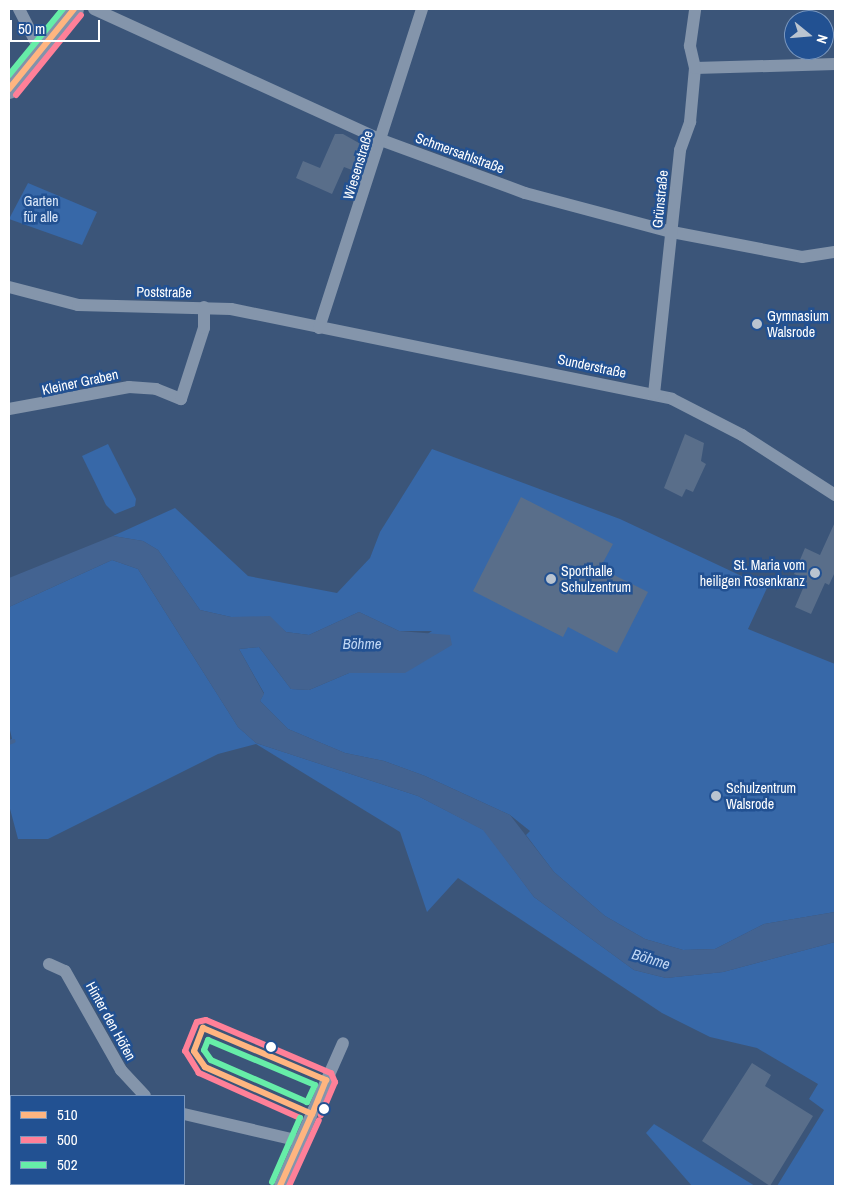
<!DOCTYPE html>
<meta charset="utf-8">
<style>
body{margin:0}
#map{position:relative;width:844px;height:1195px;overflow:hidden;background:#3b5579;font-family:"Archivo Narrow",sans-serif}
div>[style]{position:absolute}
.green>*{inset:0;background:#3768a8}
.water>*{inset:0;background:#436391}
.stream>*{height:4px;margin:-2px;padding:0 2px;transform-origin:2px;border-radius:2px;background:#436391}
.building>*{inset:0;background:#596e8a}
.minor>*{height:12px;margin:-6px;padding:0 6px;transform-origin:6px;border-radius:6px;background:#8495ab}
.primary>*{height:20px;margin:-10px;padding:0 10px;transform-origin:10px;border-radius:10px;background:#8293aa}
.bus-1>*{height:6px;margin:-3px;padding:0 3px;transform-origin:3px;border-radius:3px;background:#ffb580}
.bus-2>*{height:6px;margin:-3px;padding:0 3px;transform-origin:3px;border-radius:3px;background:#ff8098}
.bus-3>*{height:6px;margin:-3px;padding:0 3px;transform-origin:3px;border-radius:3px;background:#66eda8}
.dots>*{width:14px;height:14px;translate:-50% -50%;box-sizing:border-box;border:2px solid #225192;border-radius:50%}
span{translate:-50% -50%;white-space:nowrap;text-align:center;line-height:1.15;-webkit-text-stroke:5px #225192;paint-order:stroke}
.street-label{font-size:14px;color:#fff}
.park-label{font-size:14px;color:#dae7f9}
.poi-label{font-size:14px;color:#fff}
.left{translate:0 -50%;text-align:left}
.right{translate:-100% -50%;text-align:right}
.water-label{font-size:15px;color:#c0d7f4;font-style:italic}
.frame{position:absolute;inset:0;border:10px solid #fff;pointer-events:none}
.legend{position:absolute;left:10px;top:1095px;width:175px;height:90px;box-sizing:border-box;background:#225192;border:1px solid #7a97be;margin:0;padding:6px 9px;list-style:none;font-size:15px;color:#fff}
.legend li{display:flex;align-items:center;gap:10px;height:25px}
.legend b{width:25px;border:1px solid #7a97be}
.north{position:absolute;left:784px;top:10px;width:50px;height:50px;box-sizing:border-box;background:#225192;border:1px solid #7a97be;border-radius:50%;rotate:107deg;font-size:14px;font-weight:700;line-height:20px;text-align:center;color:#fff}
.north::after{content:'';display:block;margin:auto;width:18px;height:22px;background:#bac4d0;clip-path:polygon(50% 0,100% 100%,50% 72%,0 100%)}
.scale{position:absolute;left:10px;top:20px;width:90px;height:22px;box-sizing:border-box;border:2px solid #fff;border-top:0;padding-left:6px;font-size:15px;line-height:18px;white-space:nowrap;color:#fff;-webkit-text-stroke:4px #225192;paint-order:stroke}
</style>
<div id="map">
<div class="green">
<div style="clip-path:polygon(28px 183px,97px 212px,82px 245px,9px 219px)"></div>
<div style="clip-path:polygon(108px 444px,136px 499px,135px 506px,115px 514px,106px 505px,82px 456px)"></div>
<div style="clip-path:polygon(432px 449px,620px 519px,767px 588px,748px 629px,835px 664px,835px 912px,764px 924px,715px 949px,683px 950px,645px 939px,605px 916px,554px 872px,526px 835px,530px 831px,510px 815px,425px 776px,384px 761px,345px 753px,288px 729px,260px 701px,264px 693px,239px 649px,259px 647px,291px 689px,309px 690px,349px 673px,373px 671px,432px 631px,399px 631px,359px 612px,309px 635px,286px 632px,269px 617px,231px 617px,200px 610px,158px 550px,143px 541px,113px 536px,175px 508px,248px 576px,337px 593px,370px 558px,380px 532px)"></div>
<div style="clip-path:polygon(112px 560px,138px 569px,238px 727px,256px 743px,418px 796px,484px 830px,534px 897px,634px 970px,666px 978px,723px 972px,835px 942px,835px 1186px,777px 1186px,824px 1110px,809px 1099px,818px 1084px,757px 1048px,710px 1037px,662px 1013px,458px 878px,427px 912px,400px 832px,256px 744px,218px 754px,48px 839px,18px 839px,9px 805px,9px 740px,12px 739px,9px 726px,9px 607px)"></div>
<div style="clip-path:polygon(654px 1124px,755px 1186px,692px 1186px,646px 1133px)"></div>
</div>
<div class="water">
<div style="clip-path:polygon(113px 536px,143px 541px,158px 550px,200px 610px,231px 617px,270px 616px,286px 632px,309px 635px,359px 612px,399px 631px,450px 635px,452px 645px,405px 673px,349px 673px,309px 690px,291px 689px,259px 647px,239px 649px,264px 694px,260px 701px,288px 729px,345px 753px,384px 761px,425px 776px,510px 815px,554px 872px,605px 916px,645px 939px,683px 950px,715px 949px,764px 924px,835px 912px,835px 942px,723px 972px,666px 978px,634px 970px,534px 897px,483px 830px,418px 796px,256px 743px,238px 727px,138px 569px,112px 560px,9px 607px,9px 578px)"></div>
</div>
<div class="stream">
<div style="left:9px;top:743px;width:5px;rotate:-22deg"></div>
</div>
<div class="building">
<div style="clip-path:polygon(335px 134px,343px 134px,366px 147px,357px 172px,344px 167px,332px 194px,296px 178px,303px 161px,320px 168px)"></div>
<div style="clip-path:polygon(685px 434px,704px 443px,701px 461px,706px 464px,693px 492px,686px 489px,682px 497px,664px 488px)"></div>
<div style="clip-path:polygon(521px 497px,613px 544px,600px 568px,648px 592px,617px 653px,568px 627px,563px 637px,473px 591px)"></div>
<div style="clip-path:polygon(835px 522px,835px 572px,829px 585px,825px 583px,811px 614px,795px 607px,807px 579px,794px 574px,805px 548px,820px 555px)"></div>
<div style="clip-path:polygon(752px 1063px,771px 1075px,765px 1086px,813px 1116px,770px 1186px,702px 1141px)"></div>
</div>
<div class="minor">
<div style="left:19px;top:9px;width:34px;rotate:63deg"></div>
<div style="left:34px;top:39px;width:12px;rotate:42deg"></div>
<div style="left:94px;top:9px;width:315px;rotate:24.5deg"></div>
<div style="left:381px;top:140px;width:153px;rotate:20.2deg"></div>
<div style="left:525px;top:193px;width:152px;rotate:14.9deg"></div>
<div style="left:672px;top:232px;width:132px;rotate:10.9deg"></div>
<div style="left:802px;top:257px;width:33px;rotate:-9deg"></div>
<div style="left:695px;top:68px;width:140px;rotate:-1.6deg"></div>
<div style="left:9px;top:287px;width:71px;rotate:14.6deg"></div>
<div style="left:78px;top:305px;width:153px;rotate:1.5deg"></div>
<div style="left:231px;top:309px;width:450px;rotate:11.5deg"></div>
<div style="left:672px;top:399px;width:79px;rotate:27.2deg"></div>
<div style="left:742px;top:435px;width:111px;rotate:32.8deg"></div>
<div style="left:319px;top:328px;width:335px;rotate:-72.1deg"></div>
<div style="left:654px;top:394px;width:245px;rotate:-83.9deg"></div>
<div style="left:680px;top:150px;width:30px;rotate:-70deg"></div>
<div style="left:690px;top:122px;width:54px;rotate:-84.7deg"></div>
<div style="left:695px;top:68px;width:23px;rotate:-103deg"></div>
<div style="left:690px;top:46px;width:37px;rotate:-82deg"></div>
<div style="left:9px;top:409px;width:122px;rotate:-10.4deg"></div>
<div style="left:129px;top:387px;width:27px;rotate:4deg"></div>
<div style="left:156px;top:389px;width:27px;rotate:22deg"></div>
<div style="left:181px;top:399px;width:75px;rotate:-72.1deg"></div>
<div style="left:204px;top:328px;width:21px;rotate:-90deg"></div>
<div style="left:49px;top:964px;width:17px;rotate:24deg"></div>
<div style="left:65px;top:971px;width:114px;rotate:60.5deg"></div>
<div style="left:121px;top:1070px;width:35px;rotate:47deg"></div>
<div style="left:184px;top:1114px;width:119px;rotate:13.1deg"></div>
<div style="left:280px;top:1186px;width:156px;rotate:-66.2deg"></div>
</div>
<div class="primary">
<div style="left:9px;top:89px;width:103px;rotate:-50.9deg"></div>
</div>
<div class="bus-1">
<div style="left:9px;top:89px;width:103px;rotate:-50.9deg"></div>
<div style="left:203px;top:1028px;width:134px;rotate:22.9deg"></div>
<div style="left:326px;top:1080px;width:37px;rotate:112deg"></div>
<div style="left:312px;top:1114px;width:117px;rotate:-156.3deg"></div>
<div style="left:205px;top:1067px;width:19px;rotate:-125deg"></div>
<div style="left:194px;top:1051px;width:25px;rotate:-69deg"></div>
<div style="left:280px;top:1186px;width:79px;rotate:-66deg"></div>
</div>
<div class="bus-2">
<div style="left:16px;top:95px;width:103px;rotate:-50.9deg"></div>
<div style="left:300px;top:1118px;width:111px;rotate:-156deg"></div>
<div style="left:199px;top:1073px;width:26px;rotate:-122deg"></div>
<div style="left:185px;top:1051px;width:31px;rotate:-68deg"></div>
<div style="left:197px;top:1022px;width:9px;rotate:-13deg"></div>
<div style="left:206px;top:1020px;width:136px;rotate:23deg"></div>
<div style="left:331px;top:1073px;width:10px;rotate:66deg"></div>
<div style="left:335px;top:1082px;width:36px;rotate:113deg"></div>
<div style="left:289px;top:1186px;width:72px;rotate:-65.6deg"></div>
</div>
<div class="bus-3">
<div style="left:9px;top:75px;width:85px;rotate:-50.7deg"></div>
<div style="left:208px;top:1040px;width:116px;rotate:22.8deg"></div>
<div style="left:315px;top:1085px;width:19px;rotate:115deg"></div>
<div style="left:307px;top:1102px;width:105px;rotate:-156.4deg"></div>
<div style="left:211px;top:1060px;width:12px;rotate:-125deg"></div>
<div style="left:204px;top:1050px;width:11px;rotate:-68deg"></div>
<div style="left:272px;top:1182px;width:70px;rotate:-66.4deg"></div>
</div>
<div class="dots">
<div style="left:757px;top:324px;background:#bac4d0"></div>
<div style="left:815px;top:573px;background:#bac4d0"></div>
<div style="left:551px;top:579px;background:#bac4d0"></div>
<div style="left:716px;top:796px;background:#bac4d0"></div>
<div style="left:271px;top:1047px;background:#fff"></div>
<div style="left:324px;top:1109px;background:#fff"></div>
</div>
<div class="street-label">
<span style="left:460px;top:153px;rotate:20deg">Schmersahlstraße</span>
<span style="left:358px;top:165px;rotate:-73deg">Wiesenstraße</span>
<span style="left:660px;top:199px;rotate:-84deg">Grünstraße</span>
<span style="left:164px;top:292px;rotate:1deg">Poststraße</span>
<span style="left:592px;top:366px;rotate:12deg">Sunderstraße</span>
<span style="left:80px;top:382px;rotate:-12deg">Kleiner Graben</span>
<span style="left:111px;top:1021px;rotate:61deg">Hinter den Höfen</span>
</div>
<div class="park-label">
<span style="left:41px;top:209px">Garten<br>für alle</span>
</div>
<div class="poi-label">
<span class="left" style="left:767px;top:324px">Gymnasium<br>Walsrode</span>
<span class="right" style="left:805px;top:573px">St. Maria vom<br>heiligen Rosenkranz</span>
<span class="left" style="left:561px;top:579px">Sporthalle<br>Schulzentrum</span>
<span class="left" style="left:726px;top:796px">Schulzentrum<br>Walsrode</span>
</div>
<div class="water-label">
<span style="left:362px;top:644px">Böhme</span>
<span style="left:651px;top:959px;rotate:17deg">Böhme</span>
</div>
<div class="frame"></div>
<ul class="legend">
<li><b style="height:6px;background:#ffb580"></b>510</li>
<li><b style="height:6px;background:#ff8098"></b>500</li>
<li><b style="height:6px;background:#66eda8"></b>502</li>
</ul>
<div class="north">N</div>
<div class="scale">50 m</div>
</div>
